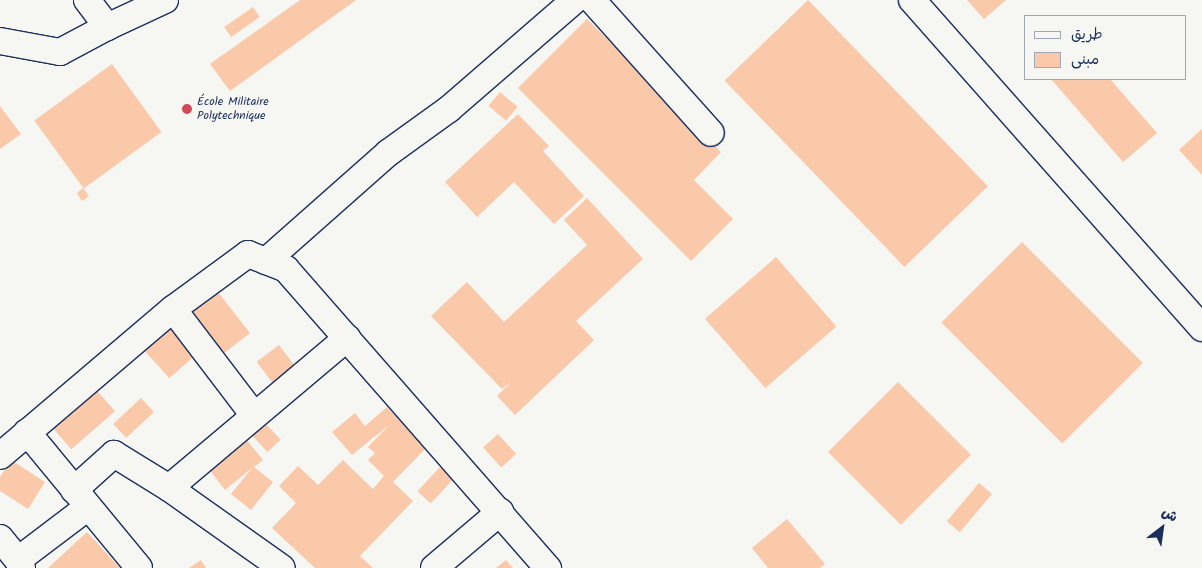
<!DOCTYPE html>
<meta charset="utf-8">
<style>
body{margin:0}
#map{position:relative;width:1202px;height:568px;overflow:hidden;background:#f6f6f2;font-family:Kalam,"Playpen Sans Arabic",sans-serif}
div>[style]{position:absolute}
.building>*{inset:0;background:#fac9a9;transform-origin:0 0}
.roads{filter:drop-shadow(1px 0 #1b2f5e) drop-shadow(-1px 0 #1b2f5e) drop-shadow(0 1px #1b2f5e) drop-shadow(0 -1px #1b2f5e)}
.minor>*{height:26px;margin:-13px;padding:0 13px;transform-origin:13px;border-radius:13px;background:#f6f6f2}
.dots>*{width:14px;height:14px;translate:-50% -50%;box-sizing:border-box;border:2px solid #f6f6f2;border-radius:50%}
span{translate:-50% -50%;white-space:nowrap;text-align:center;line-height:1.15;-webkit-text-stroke:4px #f6f6f2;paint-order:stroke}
.poi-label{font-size:12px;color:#1b2f5e}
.left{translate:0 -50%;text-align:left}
.legend{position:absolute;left:1024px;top:15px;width:162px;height:65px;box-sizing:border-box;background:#f6f6f2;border:1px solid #9ea6b7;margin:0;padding:6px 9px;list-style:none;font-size:15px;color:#1b2f5e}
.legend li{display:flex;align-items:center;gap:10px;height:25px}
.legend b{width:25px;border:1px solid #9ea6b7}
.north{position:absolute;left:1137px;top:503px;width:50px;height:50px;-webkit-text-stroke:4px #f6f6f2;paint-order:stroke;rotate:30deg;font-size:14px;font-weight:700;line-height:20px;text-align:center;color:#1b2f5e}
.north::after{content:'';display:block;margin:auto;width:18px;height:22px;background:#1b2f5e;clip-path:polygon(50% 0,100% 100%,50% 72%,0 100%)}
</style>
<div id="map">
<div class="building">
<div style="clip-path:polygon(300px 0,356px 0,230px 91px,210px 64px)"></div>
<div style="left:808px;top:0;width:259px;height:116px;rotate:46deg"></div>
<div style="clip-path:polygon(967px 0,1006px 0,984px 19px)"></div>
<div style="left:253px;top:7px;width:12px;height:35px;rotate:55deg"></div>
<div style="clip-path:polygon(587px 19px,721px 152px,694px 180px,733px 219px,691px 261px,518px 88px)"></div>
<div style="left:112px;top:64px;width:84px;height:96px;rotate:54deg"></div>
<div style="clip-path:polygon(1051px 79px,1110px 79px,1157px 133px,1123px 162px)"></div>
<div style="left:500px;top:92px;width:23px;height:18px;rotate:40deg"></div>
<div style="clip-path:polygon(0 106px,21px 134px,0 149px)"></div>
<div style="clip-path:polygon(518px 114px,549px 146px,543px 151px,584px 196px,554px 224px,514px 182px,477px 217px,445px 182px)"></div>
<div style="clip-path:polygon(1202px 129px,1202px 175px,1179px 150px)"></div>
<div style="clip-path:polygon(83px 188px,89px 196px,82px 201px,77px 193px)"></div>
<div style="clip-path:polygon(587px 198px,643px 259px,576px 321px,594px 340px,515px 415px,497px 396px,511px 382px,502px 389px,431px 316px,467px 282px,504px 322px,587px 245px,564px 220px)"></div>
<div style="left:1022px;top:242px;width:171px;height:114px;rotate:45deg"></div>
<div style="left:776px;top:257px;width:92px;height:94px;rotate:49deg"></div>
<div style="left:218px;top:292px;width:52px;height:33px;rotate:52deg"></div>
<div style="left:164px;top:320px;width:47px;height:35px;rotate:48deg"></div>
<div style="left:279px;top:345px;width:31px;height:28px;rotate:53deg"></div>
<div style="left:898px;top:382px;width:103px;height:99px;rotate:45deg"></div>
<div style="left:94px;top:387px;width:32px;height:58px;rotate:49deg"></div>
<div style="left:141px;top:398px;width:19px;height:38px;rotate:47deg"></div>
<div style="clip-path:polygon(387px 407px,426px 448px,393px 482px,413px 501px,360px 556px,373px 568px,315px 568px,272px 528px,296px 503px,279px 486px,298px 466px,318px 485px,343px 460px,373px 489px,384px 476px,368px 460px,375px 453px,368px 447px,389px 425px,352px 455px,332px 432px,355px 413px,365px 426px)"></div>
<div style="left:265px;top:423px;width:23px;height:18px;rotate:47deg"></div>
<div style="clip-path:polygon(241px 433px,263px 460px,254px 467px,273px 482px,251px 510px,231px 494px,252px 468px,225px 490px,208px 468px)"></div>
<div style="left:498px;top:434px;width:27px;height:20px;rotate:48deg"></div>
<div style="clip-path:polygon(11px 460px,45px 482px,28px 509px,0 491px,0 477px)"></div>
<div style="left:440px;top:467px;width:18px;height:33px;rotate:43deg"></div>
<div style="left:979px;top:483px;width:17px;height:50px;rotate:40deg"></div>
<div style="clip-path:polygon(787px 519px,825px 564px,820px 568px,768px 568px,752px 548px)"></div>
<div style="clip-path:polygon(87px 532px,120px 568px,48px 568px)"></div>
<div style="clip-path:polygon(201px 560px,206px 568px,189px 568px)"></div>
<div style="clip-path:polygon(506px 560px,513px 568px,496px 568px)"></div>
</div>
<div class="roads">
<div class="minor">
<div style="left:87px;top:0;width:34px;rotate:53deg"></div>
<div style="left:107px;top:27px;width:64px;rotate:-25deg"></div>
<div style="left:592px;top:0;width:178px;rotate:48.2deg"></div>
<div style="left:912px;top:0;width:438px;rotate:48.5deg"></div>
<div style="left:0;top:41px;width:61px;rotate:10.4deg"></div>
<div style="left:60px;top:52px;width:53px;rotate:-28deg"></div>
<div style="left:266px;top:261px;width:163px;rotate:-41.5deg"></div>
<div style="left:388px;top:153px;width:75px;rotate:-35.8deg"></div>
<div style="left:449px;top:109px;width:167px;rotate:-40.9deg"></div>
<div style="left:173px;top:309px;width:132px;rotate:52.7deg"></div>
<div style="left:27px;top:432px;width:176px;rotate:50.5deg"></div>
<div style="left:0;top:456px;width:227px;rotate:-40.4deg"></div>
<div style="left:173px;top:309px;width:93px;rotate:-36.3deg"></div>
<div style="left:248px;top:254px;width:41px;rotate:21.5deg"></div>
<div style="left:286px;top:269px;width:398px;rotate:48.8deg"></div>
<div style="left:169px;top:488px;width:233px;rotate:-40.1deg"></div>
<div style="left:74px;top:490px;width:54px;rotate:-42deg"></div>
<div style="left:114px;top:454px;width:65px;rotate:31.7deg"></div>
<div style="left:169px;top:488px;width:138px;rotate:35.3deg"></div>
<div style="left:0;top:538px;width:28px;rotate:51deg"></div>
<div style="left:22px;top:568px;width:9px;rotate:-117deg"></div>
<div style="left:18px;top:560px;width:88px;rotate:-37.1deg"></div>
<div style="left:434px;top:568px;width:87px;rotate:-40.3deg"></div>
</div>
</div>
<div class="dots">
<div style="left:187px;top:109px;background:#d1495b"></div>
</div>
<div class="poi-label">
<span class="left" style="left:197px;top:109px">École Militaire<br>Polytechnique</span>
</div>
<ul class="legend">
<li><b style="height:6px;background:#f6f6f2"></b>طريق</li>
<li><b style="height:14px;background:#fac9a9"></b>مبنى</li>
</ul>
<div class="north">ش</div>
</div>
